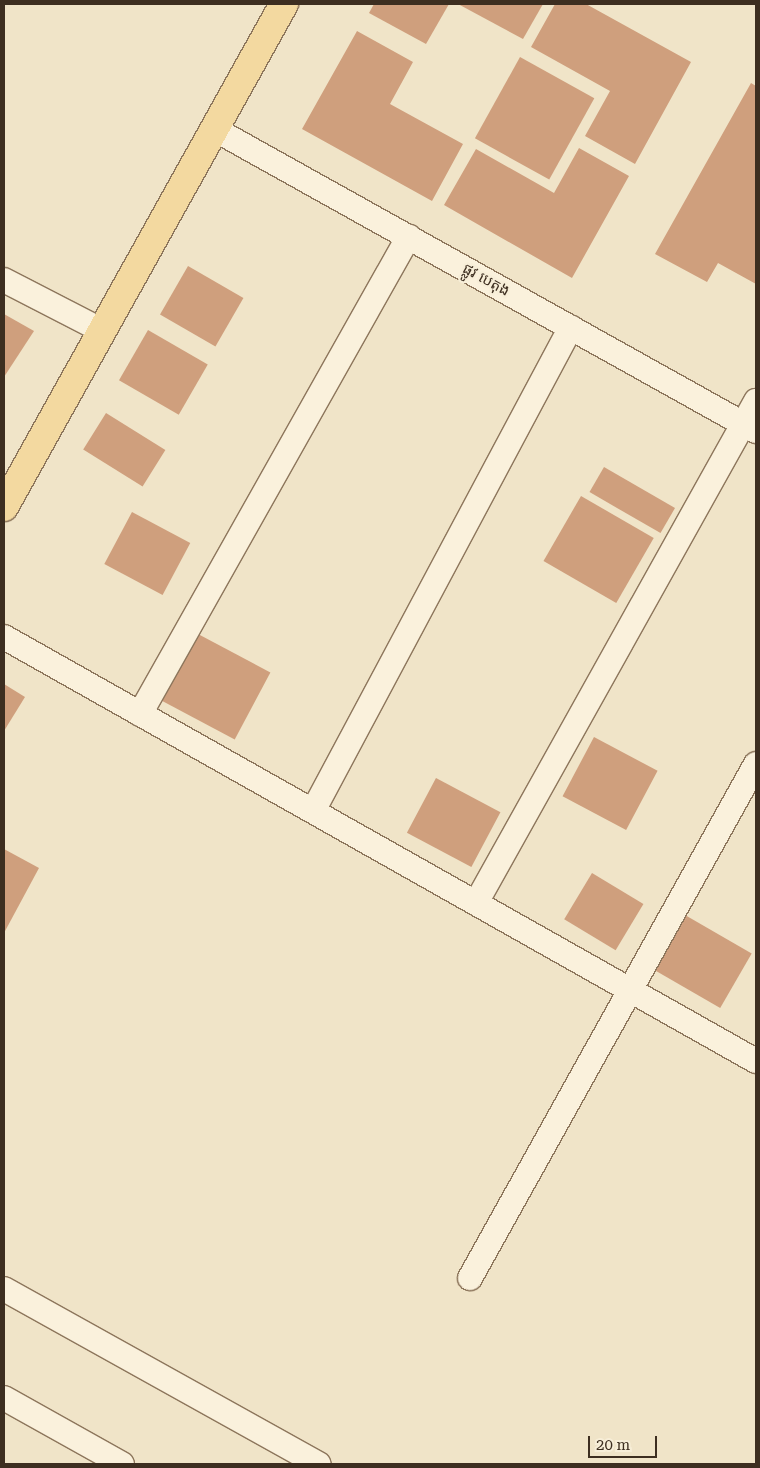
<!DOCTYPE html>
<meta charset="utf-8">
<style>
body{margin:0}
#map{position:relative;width:760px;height:1468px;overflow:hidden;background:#f0e4c8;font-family:"Roboto Serif","Noto Sans Khmer",serif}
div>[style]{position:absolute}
.building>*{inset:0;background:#cf9f7d;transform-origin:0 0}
.roads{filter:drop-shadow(1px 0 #8d765c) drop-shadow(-1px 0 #8d765c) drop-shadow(0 1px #8d765c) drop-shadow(0 -1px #8d765c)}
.minor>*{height:24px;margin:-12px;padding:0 12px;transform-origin:12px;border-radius:12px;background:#faf1dc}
.major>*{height:28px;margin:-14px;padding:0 14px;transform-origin:14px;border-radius:14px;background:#f3d9a0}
span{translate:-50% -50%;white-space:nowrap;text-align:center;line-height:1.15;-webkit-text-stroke:4.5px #f7eed8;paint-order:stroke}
.street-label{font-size:15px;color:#3d2e20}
.frame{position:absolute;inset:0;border:5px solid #3d2e20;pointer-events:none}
.scale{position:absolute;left:588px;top:1436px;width:69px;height:22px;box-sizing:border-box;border:2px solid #3d2e20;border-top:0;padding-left:6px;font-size:15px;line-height:18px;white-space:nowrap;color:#3d2e20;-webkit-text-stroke:4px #f7eed8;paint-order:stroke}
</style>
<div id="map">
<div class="building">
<div style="clip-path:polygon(374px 4px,449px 4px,426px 44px,369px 13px)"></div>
<div style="clip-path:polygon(458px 4px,543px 4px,523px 39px)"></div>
<div style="clip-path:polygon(555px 4px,586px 4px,691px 62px,635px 164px,585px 136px,610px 91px,531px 47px)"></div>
<div style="clip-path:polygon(357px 31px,413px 62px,390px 104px,463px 144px,432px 201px,302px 129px)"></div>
<div style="left:520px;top:57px;width:85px;height:93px;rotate:29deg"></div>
<div style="clip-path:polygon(751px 83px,756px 86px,756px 284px,718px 263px,707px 282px,655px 254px)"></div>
<div style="clip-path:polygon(579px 148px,629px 176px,572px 278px,444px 205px,476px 149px,554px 193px)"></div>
<div style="left:188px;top:266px;width:64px;height:56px;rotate:30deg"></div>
<div style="clip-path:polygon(4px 314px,34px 331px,4px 377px)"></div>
<div style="left:148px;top:330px;width:69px;height:58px;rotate:30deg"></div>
<div style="left:106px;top:413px;width:70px;height:43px;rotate:32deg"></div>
<div style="left:604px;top:467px;width:82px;height:29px;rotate:30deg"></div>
<div style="left:581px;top:496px;width:84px;height:75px;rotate:30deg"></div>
<div style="left:132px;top:512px;width:66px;height:59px;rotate:28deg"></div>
<div style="left:198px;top:634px;width:82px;height:76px;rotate:28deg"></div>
<div style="clip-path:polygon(4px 684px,25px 697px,4px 731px)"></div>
<div style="left:594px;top:737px;width:72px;height:67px;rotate:28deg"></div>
<div style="left:436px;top:778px;width:73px;height:62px;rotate:28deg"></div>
<div style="clip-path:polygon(4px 849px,39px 868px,4px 933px)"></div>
<div style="left:592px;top:873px;width:60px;height:54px;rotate:31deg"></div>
<div style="left:685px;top:915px;width:77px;height:63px;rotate:30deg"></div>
</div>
<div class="roads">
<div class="minor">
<div style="left:216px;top:130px;width:618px;rotate:29.14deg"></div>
<div style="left:4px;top:280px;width:111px;rotate:27.3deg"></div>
<div style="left:4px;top:637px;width:863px;rotate:29.42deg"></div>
<div style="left:140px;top:714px;width:548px;rotate:-60.63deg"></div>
<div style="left:313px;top:811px;width:548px;rotate:-61.94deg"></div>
<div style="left:476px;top:903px;width:575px;rotate:-60.85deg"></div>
<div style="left:470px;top:1278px;width:588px;rotate:-60.91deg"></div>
<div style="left:4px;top:1289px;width:360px;rotate:29.1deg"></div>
<div style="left:4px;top:1398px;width:135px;rotate:29.2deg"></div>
</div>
<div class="major">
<div style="left:4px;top:507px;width:576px;rotate:-60.9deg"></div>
</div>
</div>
<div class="street-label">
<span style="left:486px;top:280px;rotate:29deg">ផ្លូវ បេតុង</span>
</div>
<div class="frame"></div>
<div class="scale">20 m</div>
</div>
